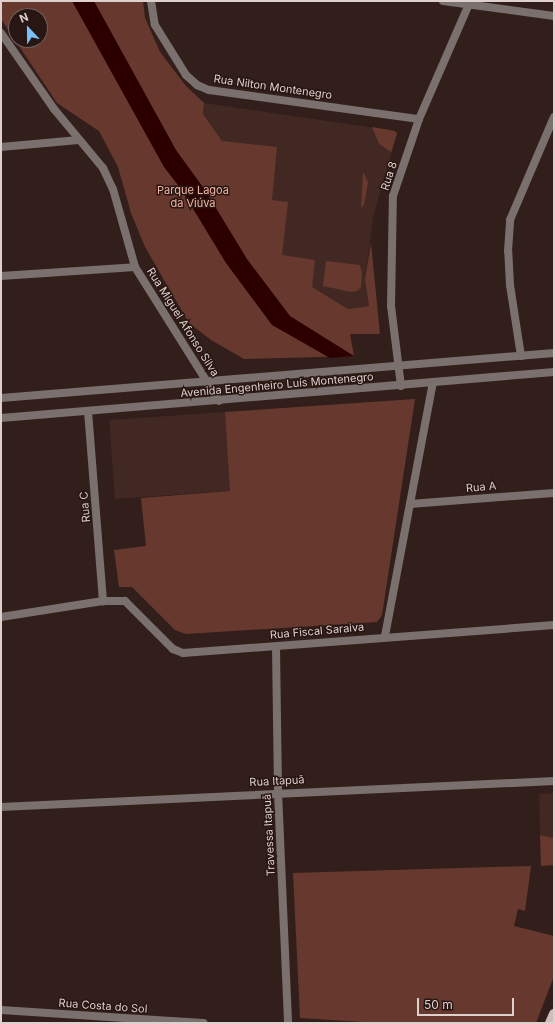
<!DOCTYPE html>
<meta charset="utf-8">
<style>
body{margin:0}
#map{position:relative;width:555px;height:1024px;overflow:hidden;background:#321f1b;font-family:Inter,sans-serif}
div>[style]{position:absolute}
.built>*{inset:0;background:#412822;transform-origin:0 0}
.green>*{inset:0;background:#67392e}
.water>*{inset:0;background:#2d0000}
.street>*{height:8px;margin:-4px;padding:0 4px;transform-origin:4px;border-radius:4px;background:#7a706d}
.primary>*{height:10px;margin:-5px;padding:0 5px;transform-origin:5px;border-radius:5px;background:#d2bcb7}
span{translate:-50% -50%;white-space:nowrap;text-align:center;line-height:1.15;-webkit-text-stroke:3px #281612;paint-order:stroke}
.street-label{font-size:11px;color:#ddd0cd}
.park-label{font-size:11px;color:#f3b4a4}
.frame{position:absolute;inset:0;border:2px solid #ddd0cd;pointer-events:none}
.north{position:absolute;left:8px;top:8px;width:40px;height:40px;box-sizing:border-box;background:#281612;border:1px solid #70605d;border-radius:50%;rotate:338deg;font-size:11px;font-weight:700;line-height:16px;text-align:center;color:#ddd0cd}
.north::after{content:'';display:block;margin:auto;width:14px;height:18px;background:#79bff8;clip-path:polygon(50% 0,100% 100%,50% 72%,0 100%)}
.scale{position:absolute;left:417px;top:998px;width:97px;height:18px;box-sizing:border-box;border:2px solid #ddd0cd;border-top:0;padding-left:5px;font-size:12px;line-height:14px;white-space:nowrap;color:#ddd0cd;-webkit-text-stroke:3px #281612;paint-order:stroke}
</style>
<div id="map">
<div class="built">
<div style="clip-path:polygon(204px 103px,395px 131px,397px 134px,373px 217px,365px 279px,369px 306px,348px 309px,305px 283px,277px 252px,222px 141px,203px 114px)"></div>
<div style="left:225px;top:412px;width:79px;height:116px;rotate:86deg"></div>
<div style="clip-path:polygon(554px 793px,554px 838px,540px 835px,539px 794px)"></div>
</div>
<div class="green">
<div style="clip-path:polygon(evenodd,1px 1px,143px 1px,145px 18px,160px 52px,186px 86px,204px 103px,203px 114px,222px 141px,277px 147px,272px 200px,288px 202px,282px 255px,315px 260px,312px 287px,348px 309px,369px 306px,365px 279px,371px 243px,380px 334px,350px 334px,354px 356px,244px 359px,211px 340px,189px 323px,145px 247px,131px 213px,118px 167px,99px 131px,57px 103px,1px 19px,1px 1px,16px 16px,40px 16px,40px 40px,16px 40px,16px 16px)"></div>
<div style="clip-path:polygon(372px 127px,395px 131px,397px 134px,391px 152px,379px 144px)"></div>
<div style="clip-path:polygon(363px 172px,368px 182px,364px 205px,361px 208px)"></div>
<div style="clip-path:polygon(326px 261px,360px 265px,362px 273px,361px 287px,357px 291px,351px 292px,323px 286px)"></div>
<div style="clip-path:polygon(415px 399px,382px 615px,377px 622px,186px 634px,175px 630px,132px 587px,119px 587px,114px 550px,146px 546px,141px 498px,230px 491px,225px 412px)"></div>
<div style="clip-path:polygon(540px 835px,554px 838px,554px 865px,541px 866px)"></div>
<div style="clip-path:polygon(531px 866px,525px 911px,518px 909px,514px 926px,554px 936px,554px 976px,536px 1023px,379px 1023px,300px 1018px,293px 873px)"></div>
</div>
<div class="water">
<div style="clip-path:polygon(72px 1px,94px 1px,176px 150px,205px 190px,247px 259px,290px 316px,354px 356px,330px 358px,272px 325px,226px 263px,181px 189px,164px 167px)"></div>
</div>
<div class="street">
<div style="left:151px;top:1px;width:24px;rotate:81deg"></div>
<div style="left:155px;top:25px;width:59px;rotate:58.2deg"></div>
<div style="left:186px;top:75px;width:15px;rotate:42deg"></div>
<div style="left:197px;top:85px;width:13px;rotate:23deg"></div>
<div style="left:209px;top:90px;width:212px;rotate:7.9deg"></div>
<div style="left:443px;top:1px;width:112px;rotate:7.7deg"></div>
<div style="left:1px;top:33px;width:93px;rotate:55.1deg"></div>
<div style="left:54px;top:109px;width:77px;rotate:50.3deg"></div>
<div style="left:103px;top:168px;width:23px;rotate:65deg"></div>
<div style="left:113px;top:189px;width:81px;rotate:74.2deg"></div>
<div style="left:135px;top:267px;width:158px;rotate:57.9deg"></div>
<div style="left:1px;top:147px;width:78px;rotate:-5.1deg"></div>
<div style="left:1px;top:276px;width:134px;rotate:-3.8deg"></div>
<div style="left:521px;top:356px;width:72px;rotate:-98.8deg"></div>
<div style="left:510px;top:285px;width:34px;rotate:-93deg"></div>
<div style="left:508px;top:251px;width:31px;rotate:-86deg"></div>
<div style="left:510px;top:220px;width:112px;rotate:-66.9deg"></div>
<div style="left:401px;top:386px;width:81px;rotate:-97.1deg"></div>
<div style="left:391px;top:306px;width:110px;rotate:-89deg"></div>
<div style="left:393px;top:196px;width:81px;rotate:-71.3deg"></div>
<div style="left:419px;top:119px;width:125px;rotate:-66.5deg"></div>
<div style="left:1px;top:398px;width:555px;rotate:-4.65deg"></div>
<div style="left:88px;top:411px;width:191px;rotate:85.5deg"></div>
<div style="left:1px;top:418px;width:555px;rotate:-4.76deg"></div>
<div style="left:410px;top:504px;width:144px;rotate:-4.4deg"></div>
<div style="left:1px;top:617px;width:103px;rotate:-8.9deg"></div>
<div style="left:103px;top:601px;width:22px"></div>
<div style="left:125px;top:601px;width:68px;rotate:45deg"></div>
<div style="left:173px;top:649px;width:11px;rotate:22deg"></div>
<div style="left:183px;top:653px;width:372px;rotate:-4.3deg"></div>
<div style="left:385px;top:636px;width:258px;rotate:-79.3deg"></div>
<div style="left:276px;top:647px;width:145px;rotate:89.2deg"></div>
<div style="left:278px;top:792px;width:231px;rotate:87.5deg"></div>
<div style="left:1px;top:807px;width:554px;rotate:-2.69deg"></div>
<div style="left:1px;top:1010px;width:203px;rotate:3.7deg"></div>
</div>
<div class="primary">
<div style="left:550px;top:1023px;width:10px;rotate:-66deg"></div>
</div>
<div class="street-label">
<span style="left:273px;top:87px;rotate:8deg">Rua Nilton Montenegro</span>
<span style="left:389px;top:176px;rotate:-72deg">Rua 8</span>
<span style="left:183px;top:322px;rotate:58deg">Rua Miguel Afonso Silva</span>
<span style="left:277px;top:385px;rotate:-5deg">Avenida Engenheiro Luís Montenegro</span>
<span style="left:481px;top:487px;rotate:-5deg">Rua A</span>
<span style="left:85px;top:507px;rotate:-95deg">Rua C</span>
<span style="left:317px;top:631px;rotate:-5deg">Rua Fiscal Saraiva</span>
<span style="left:277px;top:781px;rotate:-3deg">Rua Itapuã</span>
<span style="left:269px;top:835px;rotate:-93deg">Travessa Itapuã</span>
<span style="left:103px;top:1006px;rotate:4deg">Rua Costa do Sol</span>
</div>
<div class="park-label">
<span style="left:193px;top:197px">Parque Lagoa<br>da Viúva</span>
</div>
<div class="frame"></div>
<div class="north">N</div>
<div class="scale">50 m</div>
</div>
